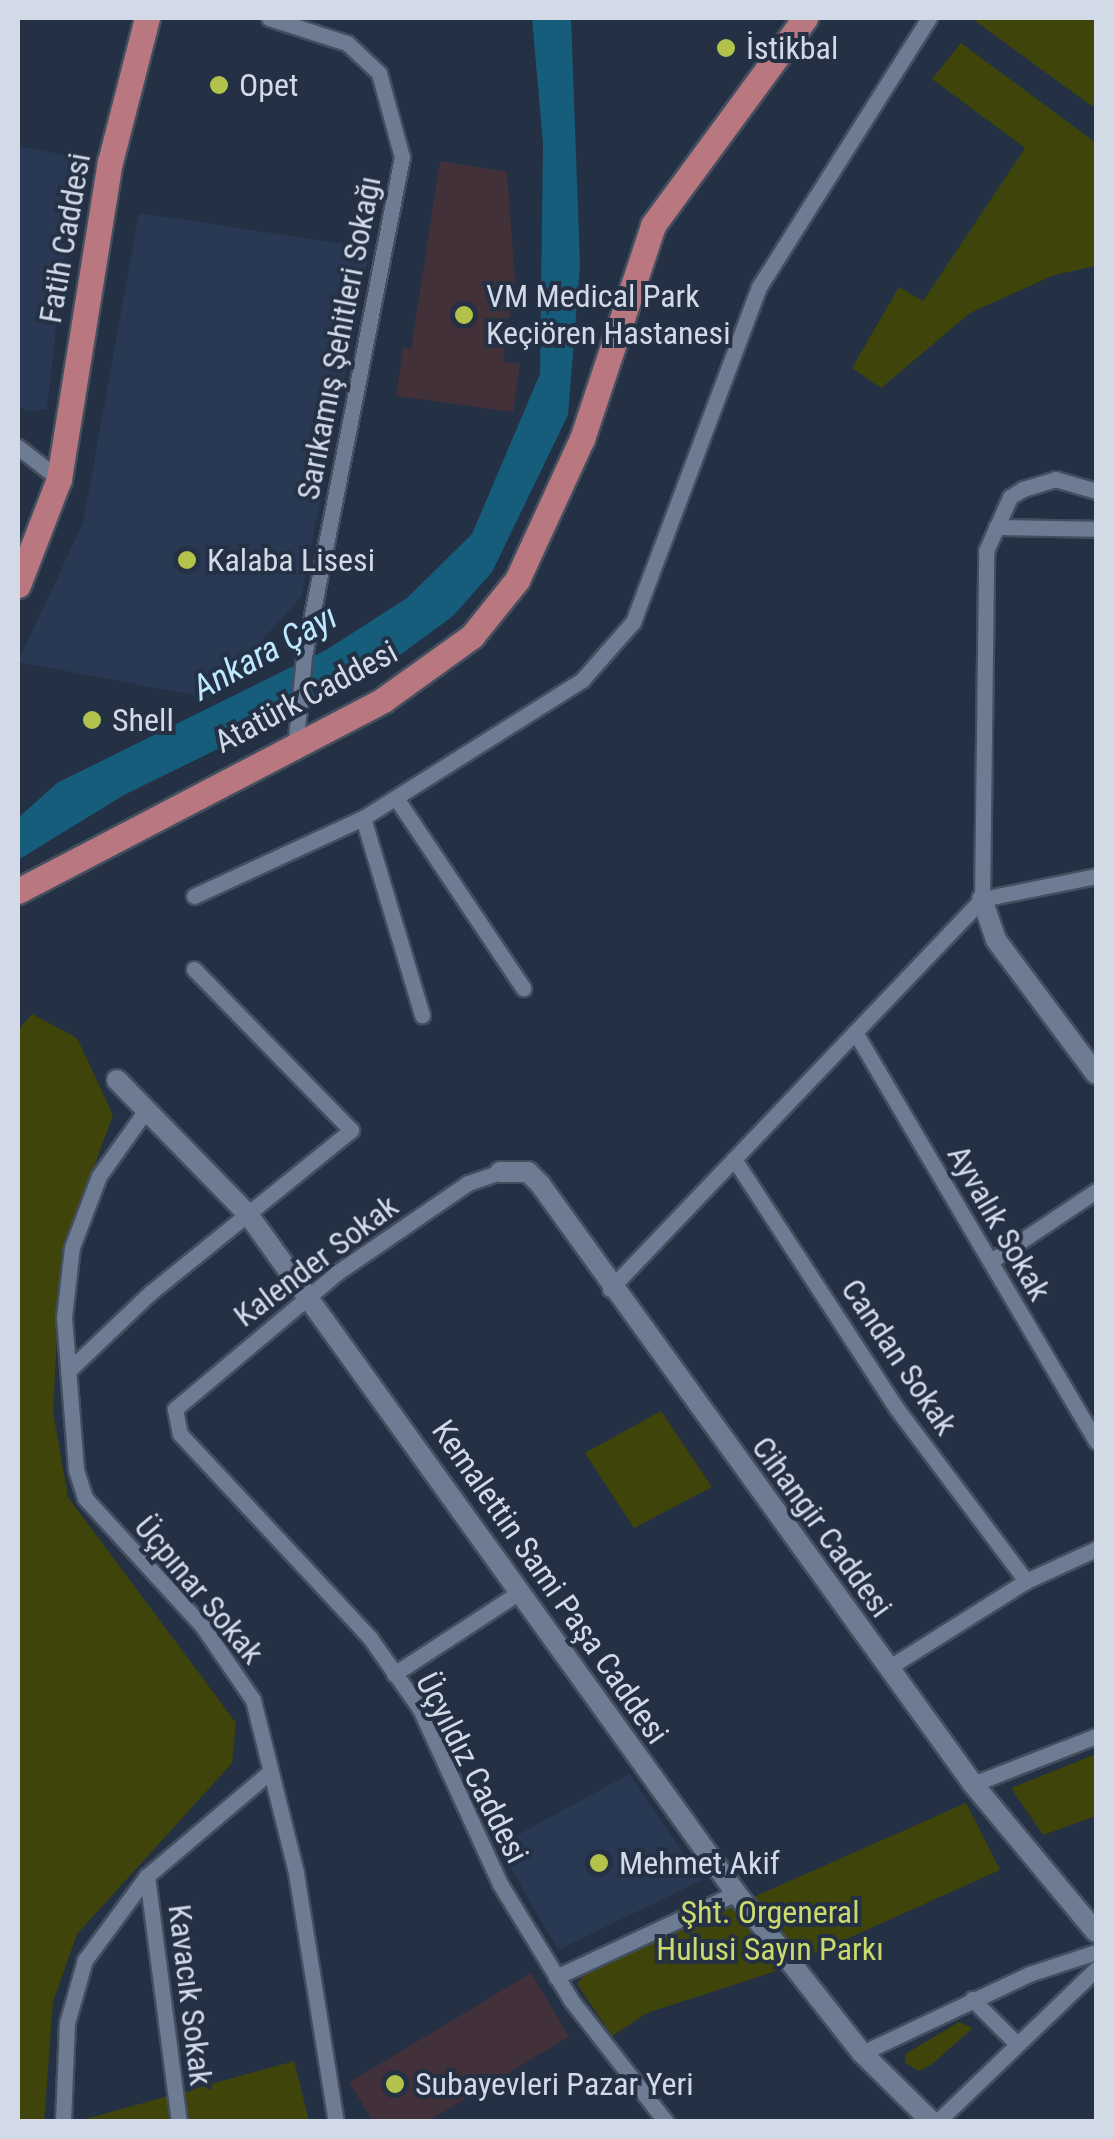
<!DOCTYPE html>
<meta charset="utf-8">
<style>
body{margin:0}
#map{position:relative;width:1114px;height:2139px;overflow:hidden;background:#243044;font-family:"Roboto Condensed",sans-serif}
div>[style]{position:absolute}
.commercial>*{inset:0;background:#42313b;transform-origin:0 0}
.built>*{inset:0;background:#2a3953}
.medical>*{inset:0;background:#433139}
.green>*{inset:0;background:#3f450a}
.water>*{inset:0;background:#155d7b}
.roads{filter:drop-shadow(2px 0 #434e5f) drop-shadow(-2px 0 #434e5f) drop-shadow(0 2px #434e5f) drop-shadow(0 -2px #434e5f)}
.minor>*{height:15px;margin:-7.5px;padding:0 7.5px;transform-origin:7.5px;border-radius:7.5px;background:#6d7b93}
.tertiary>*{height:20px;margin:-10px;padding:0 10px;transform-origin:10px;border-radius:10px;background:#6d7b93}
.primary>*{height:25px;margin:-12.5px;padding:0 12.5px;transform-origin:12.5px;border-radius:12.5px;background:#b97880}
.dots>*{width:28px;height:28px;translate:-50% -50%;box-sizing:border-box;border:5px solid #243044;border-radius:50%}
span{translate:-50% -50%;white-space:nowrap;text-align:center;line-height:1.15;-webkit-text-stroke:8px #243044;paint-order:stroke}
.poi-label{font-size:32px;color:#d2dae8}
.left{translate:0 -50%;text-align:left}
.street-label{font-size:32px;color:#d2dae8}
.park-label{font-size:32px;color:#cbd96d}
.water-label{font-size:35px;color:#bee8ff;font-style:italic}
.frame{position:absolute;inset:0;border:20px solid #d2dae8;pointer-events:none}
</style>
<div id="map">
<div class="commercial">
<div style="left:531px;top:1973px;width:74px;height:212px;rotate:59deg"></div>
</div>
<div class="built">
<div style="clip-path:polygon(18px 146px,75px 157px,47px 409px,31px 411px,18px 408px)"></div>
<div style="clip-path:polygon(139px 213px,370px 248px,301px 597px,210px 698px,18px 662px,83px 523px)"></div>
<div style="clip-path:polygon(629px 1774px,702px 1880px,558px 1950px,498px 1846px)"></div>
</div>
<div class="medical">
<div style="clip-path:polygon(440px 161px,507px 172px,515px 281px,503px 361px,520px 364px,513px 412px,396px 396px,403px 348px,411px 349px)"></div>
</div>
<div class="green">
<div style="clip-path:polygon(971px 18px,1096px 18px,1096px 108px,1086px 102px)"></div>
<div style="clip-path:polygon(961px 43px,1096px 143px,1096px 266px,1054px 275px,970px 313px,881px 388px,852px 368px,899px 287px,923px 301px,1025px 148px,932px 79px)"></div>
<div style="clip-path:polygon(32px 1014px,77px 1038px,113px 1115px,61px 1257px,53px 1412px,68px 1497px,236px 1723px,232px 1763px,77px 1934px,53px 2002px,44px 2122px,18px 2121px,18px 1030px)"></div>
<div style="clip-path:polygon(661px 1411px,712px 1487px,634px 1528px,585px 1453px)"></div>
<div style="clip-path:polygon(1096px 1754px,1096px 1816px,1043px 1835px,1011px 1788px)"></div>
<div style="clip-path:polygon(966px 1803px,1000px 1870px,773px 1972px,647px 2013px,612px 2036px,577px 1984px,588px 1970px)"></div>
<div style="clip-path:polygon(959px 2022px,973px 2028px,932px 2064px,919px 2071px,905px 2063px,905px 2054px)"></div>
<div style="clip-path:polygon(294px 2061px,309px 2121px,75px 2122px)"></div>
</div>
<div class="water">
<div style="clip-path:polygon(532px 18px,571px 18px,580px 265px,568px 415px,492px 572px,453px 616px,381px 669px,124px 795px,18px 860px,18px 818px,57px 783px,326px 650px,407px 598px,472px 534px,540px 374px,543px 144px)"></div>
</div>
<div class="roads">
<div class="minor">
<div style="left:269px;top:18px;width:82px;rotate:17.8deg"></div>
<div style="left:347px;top:43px;width:44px;rotate:43.2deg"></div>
<div style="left:379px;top:73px;width:87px;rotate:74.7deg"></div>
<div style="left:402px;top:157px;width:509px;rotate:101.11deg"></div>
<div style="left:304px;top:656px;width:83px;rotate:95.5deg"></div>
<div style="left:18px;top:447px;width:52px;rotate:38deg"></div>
<div style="left:996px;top:527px;width:100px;rotate:1.1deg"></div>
<div style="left:396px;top:798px;width:229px;rotate:56.2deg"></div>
<div style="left:363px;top:818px;width:206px;rotate:73.3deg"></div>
<div style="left:194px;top:896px;width:186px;rotate:-24.8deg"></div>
<div style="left:363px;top:818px;width:259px;rotate:-32.2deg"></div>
<div style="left:582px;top:680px;width:77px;rotate:-48.7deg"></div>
<div style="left:633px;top:622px;width:358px;rotate:-69.4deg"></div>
<div style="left:759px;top:287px;width:318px;rotate:-57.7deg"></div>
<div style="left:982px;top:899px;width:348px;rotate:-89.3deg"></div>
<div style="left:986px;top:551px;width:59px;rotate:-66deg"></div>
<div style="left:1010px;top:497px;width:15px;rotate:-32deg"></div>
<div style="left:1023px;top:489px;width:34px;rotate:-17deg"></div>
<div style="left:1055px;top:479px;width:43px;rotate:16.3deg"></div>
<div style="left:855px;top:1032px;width:475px;rotate:59.5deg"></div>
<div style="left:144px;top:1113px;width:77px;rotate:125.5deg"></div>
<div style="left:99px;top:1176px;width:76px;rotate:110.8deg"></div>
<div style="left:72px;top:1247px;width:70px;rotate:96.5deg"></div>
<div style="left:64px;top:1317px;width:153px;rotate:85.5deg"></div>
<div style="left:76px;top:1470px;width:29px;rotate:72deg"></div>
<div style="left:85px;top:1498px;width:175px;rotate:47.5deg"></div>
<div style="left:203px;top:1627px;width:88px;rotate:55.6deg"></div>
<div style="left:253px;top:1700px;width:178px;rotate:76deg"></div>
<div style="left:296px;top:1873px;width:252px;rotate:80.9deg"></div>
<div style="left:734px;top:1159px;width:298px;rotate:56.9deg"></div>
<div style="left:897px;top:1409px;width:215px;rotate:53.1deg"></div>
<div style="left:500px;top:1172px;width:34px;rotate:161deg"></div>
<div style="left:468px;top:1183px;width:158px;rotate:145.6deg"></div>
<div style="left:338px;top:1272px;width:213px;rotate:140deg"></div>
<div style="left:175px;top:1409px;width:25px;rotate:79deg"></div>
<div style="left:180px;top:1434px;width:279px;rotate:47deg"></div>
<div style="left:370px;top:1638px;width:87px;rotate:54.8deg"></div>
<div style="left:420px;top:1709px;width:192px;rotate:65.4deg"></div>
<div style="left:500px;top:1884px;width:136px;rotate:58.5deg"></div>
<div style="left:571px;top:2000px;width:155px;rotate:52.1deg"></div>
<div style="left:991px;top:1261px;width:126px;rotate:-33.7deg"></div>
<div style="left:610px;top:1289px;width:539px;rotate:-46.35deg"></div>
<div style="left:982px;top:899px;width:116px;rotate:-11.4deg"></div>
<div style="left:68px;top:1371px;width:113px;rotate:-43.6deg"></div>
<div style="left:150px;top:1293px;width:259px;rotate:-39deg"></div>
<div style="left:351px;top:1130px;width:225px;rotate:-134.3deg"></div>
<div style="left:888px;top:1668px;width:163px;rotate:-32.2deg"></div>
<div style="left:1026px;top:1581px;width:77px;rotate:-24.6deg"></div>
<div style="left:394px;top:1674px;width:150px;rotate:-33.1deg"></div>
<div style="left:973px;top:1784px;width:132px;rotate:-21.3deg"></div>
<div style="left:147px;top:1876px;width:248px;rotate:82.6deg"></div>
<div style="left:556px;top:1977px;width:199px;rotate:-25deg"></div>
<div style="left:972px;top:1999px;width:61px;rotate:45deg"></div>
<div style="left:862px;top:2053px;width:185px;rotate:-25.3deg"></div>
<div style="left:1029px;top:1974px;width:71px;rotate:-18.2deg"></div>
<div style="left:63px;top:2122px;width:99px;rotate:-87.7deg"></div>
<div style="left:67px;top:2023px;width:66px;rotate:-74.1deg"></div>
<div style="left:85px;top:1960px;width:104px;rotate:-53.6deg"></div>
<div style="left:147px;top:1876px;width:156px;rotate:-40.3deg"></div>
<div style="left:937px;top:2122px;width:221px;rotate:-43.9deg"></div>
</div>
<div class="tertiary">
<div style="left:982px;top:899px;width:43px;rotate:71.1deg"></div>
<div style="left:996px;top:940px;width:167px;rotate:53.3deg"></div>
<div style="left:117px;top:1080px;width:186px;rotate:45.7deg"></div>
<div style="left:247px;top:1213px;width:838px;rotate:54.28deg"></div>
<div style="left:736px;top:1893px;width:204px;rotate:51.8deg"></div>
<div style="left:862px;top:2053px;width:98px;rotate:44.6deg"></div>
<div style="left:500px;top:1172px;width:28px"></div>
<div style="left:528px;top:1172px;width:17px;rotate:45deg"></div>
<div style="left:540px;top:1184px;width:740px;rotate:54.18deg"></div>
<div style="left:973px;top:1784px;width:192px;rotate:50.3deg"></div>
</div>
<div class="primary">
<div style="left:18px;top:585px;width:114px;rotate:-68.9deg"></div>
<div style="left:59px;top:479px;width:321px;rotate:-80.9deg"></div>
<div style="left:110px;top:162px;width:149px;rotate:-75.6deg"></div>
<div style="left:18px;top:891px;width:412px;rotate:-27.6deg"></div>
<div style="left:383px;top:700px;width:110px;rotate:-35.7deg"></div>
<div style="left:472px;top:636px;width:72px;rotate:-51.2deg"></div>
<div style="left:517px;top:580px;width:155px;rotate:-65.3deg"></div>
<div style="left:582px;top:439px;width:225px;rotate:-71.6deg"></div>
<div style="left:653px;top:225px;width:257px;rotate:-53.7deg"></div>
</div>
</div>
<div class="dots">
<div style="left:726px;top:48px;background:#b3c24b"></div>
<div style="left:219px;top:85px;background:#b3c24b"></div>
<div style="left:464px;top:315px;background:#b3c24b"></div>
<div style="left:187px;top:560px;background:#b3c24b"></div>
<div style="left:92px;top:720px;background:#b3c24b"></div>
<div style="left:599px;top:1863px;background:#b3c24b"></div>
<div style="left:395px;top:2084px;background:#b3c24b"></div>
</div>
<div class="poi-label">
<span class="left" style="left:746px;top:48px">İstikbal</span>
<span class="left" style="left:239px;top:85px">Opet</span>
<span class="left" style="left:486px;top:315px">VM Medical Park<br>Keçiören Hastanesi</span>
<span class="left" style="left:207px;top:560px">Kalaba Lisesi</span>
<span class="left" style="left:112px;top:720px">Shell</span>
<span class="left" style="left:619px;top:1863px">Mehmet Akif</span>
<span class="left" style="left:415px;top:2084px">Subayevleri Pazar Yeri</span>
</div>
<div class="street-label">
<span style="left:65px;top:238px;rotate:-80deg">Fatih Caddesi</span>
<span style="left:339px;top:338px;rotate:-79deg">Sarıkamış Şehitleri Sokağı</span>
<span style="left:306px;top:697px;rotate:-28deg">Atatürk Caddesi</span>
<span style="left:999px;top:1223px;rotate:60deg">Ayvalık Sokak</span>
<span style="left:316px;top:1261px;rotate:-37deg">Kalender Sokak</span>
<span style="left:899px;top:1357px;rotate:56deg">Candan Sokak</span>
<span style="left:822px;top:1527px;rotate:54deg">Cihangir Caddesi</span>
<span style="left:550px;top:1582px;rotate:55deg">Kemalettin Sami Paşa Caddesi</span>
<span style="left:199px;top:1590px;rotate:50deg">Üçpınar Sokak</span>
<span style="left:472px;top:1768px;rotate:63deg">Üçyıldız Caddesi</span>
<span style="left:190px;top:1995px;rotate:83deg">Kavacık Sokak</span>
</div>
<div class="park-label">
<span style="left:770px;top:1931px">Şht. Orgeneral<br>Hulusi Sayın Parkı</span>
</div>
<div class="water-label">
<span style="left:265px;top:653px;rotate:-29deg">Ankara Çayı</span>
</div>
<div class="frame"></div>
</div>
